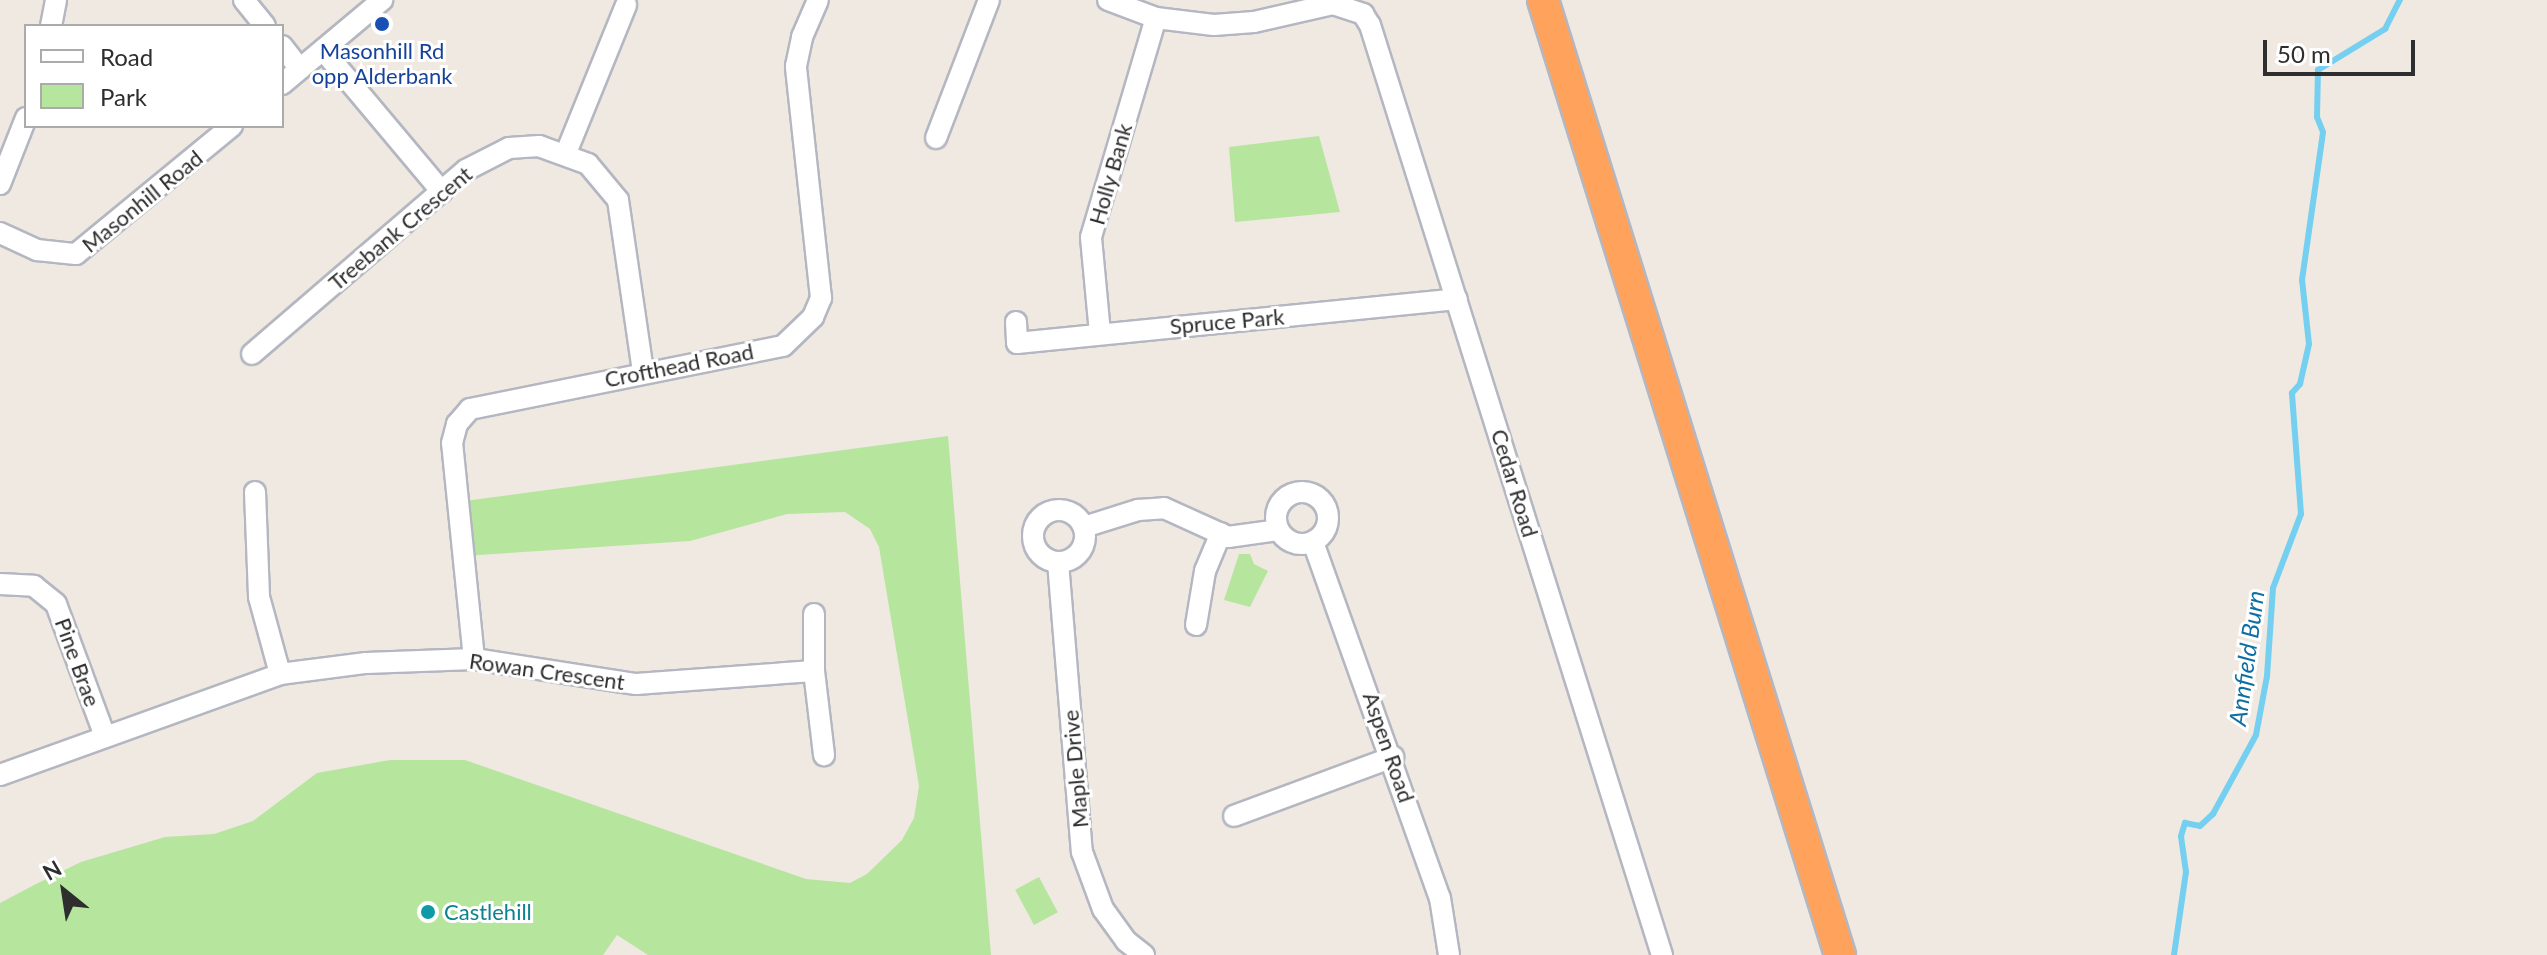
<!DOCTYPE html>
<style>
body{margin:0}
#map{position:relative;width:2547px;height:955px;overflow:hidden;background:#efe9e1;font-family:Lato,sans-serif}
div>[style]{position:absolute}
.green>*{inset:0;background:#b6e59e;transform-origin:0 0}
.stream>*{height:6px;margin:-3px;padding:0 3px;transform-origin:3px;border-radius:3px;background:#75cff0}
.roads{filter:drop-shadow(2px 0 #b4b7c1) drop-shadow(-2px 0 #b4b7c1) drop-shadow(0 2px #b4b7c1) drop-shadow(0 -2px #b4b7c1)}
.minor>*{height:20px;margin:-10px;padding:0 10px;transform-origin:10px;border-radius:10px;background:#fff}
.minor>.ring{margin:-10px;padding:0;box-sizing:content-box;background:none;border:20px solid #fff;border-radius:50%}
.highway>*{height:30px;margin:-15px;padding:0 15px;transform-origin:15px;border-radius:15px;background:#ffa35c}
.dots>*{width:22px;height:22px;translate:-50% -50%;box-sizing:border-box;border:4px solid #fff;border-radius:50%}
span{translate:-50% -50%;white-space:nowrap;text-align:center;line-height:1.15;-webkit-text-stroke:6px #fff;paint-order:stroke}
.transit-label{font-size:22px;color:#164399}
.street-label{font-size:22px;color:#2e2e2e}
.culture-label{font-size:22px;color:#0d838f}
.left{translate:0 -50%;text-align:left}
.water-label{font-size:24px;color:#0d6fa3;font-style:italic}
.legend{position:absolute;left:24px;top:24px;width:260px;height:104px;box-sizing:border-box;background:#fff;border:2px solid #ababab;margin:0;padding:10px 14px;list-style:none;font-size:24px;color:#2e2e2e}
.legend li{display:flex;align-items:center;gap:16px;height:40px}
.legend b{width:40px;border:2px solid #ababab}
.north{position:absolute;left:24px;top:851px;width:80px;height:80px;-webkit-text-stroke:6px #fff;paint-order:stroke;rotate:330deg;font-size:22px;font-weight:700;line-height:32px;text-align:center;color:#2e2e2e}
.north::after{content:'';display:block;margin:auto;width:28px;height:36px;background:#2e2e2e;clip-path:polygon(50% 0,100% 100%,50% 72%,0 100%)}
.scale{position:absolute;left:2263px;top:40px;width:152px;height:36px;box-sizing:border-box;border:4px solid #2e2e2e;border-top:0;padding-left:10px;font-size:24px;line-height:28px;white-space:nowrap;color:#2e2e2e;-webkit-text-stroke:6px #fff;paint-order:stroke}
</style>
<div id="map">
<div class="green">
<div style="clip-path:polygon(1319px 136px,1340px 212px,1235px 222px,1229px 147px)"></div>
<div style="clip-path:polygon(948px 436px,991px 955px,648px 955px,617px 935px,603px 955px,0 955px,0 903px,38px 883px,81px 862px,165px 837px,214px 834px,253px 821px,317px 773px,390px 760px,465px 760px,806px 879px,850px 883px,867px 874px,902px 840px,914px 818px,919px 786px,879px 547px,870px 529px,845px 512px,787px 514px,690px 541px,463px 556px,457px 502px)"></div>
<div style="clip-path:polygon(1239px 554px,1250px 554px,1254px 564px,1268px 571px,1250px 607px,1224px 600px)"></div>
<div style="left:1039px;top:877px;width:40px;height:27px;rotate:62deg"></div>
</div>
<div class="stream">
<div style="left:2174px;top:955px;width:84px;rotate:-81.8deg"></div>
<div style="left:2186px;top:872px;width:36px;rotate:-98deg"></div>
<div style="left:2181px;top:836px;width:14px;rotate:-73deg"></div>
<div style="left:2185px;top:823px;width:15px;rotate:11deg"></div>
<div style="left:2200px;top:826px;width:18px;rotate:-43deg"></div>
<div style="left:2213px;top:814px;width:90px;rotate:-61.4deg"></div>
<div style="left:2256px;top:735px;width:60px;rotate:-79.4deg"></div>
<div style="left:2267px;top:676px;width:88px;rotate:-86.1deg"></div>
<div style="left:2273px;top:588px;width:79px;rotate:-69.3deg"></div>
<div style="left:2301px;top:514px;width:121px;rotate:-94.3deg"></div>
<div style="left:2292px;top:393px;width:12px;rotate:-48deg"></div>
<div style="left:2300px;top:384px;width:41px;rotate:-77.3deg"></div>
<div style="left:2309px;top:344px;width:64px;rotate:-96.2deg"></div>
<div style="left:2302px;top:280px;width:149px;rotate:-81.9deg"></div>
<div style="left:2323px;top:132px;width:16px;rotate:-112deg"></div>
<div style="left:2317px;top:117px;width:47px;rotate:-88.8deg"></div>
<div style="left:2318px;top:70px;width:79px;rotate:-31.5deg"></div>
<div style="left:2385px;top:29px;width:33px;rotate:-63deg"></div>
</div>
<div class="roads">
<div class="minor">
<div style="left:244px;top:0;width:33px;rotate:51deg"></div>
<div style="left:1108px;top:0;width:51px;rotate:20.6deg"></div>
<div style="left:1156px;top:18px;width:58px;rotate:6.9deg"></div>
<div style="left:1214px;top:25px;width:40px;rotate:-4.3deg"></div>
<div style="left:1254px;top:22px;width:81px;rotate:-12.8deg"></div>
<div style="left:1333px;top:4px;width:32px;rotate:18deg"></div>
<div style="left:1363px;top:14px;width:13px;rotate:58deg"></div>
<div style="left:1370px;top:25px;width:975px;rotate:72.57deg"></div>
<div style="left:51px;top:26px;width:26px;rotate:-79deg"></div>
<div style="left:282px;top:46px;width:29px;rotate:52deg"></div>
<div style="left:323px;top:50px;width:185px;rotate:50deg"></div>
<div style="left:282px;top:84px;width:131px;rotate:-40deg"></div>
<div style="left:936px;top:138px;width:148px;rotate:-69deg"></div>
<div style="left:566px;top:153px;width:160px;rotate:-67.9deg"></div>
<div style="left:0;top:184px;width:71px;rotate:-68.5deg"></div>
<div style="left:0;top:233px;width:41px;rotate:24.7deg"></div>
<div style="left:37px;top:250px;width:39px;rotate:6deg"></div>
<div style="left:76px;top:254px;width:202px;rotate:-39.4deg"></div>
<div style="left:1016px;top:322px;width:21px;rotate:87deg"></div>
<div style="left:1017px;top:343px;width:442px;rotate:-5.7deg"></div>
<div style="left:1100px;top:333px;width:96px;rotate:-95.4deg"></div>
<div style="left:1091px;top:237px;width:228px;rotate:-73.5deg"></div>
<div style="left:252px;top:354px;width:282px;rotate:-40.7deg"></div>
<div style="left:466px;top:170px;width:48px;rotate:-27.1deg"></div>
<div style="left:509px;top:148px;width:30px;rotate:-4deg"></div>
<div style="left:539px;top:146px;width:52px;rotate:20.2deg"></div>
<div style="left:588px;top:164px;width:47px;rotate:50.2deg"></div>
<div style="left:618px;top:200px;width:173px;rotate:81.7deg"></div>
<div class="ring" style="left:1276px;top:492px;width:32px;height:32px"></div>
<div style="left:255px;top:492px;width:105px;rotate:87.8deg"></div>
<div style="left:259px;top:597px;width:80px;rotate:74.7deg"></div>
<div class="ring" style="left:1033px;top:510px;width:32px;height:32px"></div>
<div style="left:1084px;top:527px;width:57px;rotate:-17.5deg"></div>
<div style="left:1138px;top:510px;width:26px;rotate:-4deg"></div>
<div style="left:1164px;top:508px;width:70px;rotate:24.4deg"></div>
<div style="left:1228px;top:537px;width:50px;rotate:-8deg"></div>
<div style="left:1313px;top:542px;width:378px;rotate:70.4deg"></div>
<div style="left:1440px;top:898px;width:58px;rotate:81deg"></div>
<div style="left:1058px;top:562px;width:291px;rotate:85.3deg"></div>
<div style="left:1082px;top:852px;width:61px;rotate:69.8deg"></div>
<div style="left:1103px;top:909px;width:39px;rotate:54deg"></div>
<div style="left:1126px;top:941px;width:23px;rotate:38deg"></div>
<div style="left:0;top:584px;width:34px;rotate:3deg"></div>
<div style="left:34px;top:586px;width:28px;rotate:39deg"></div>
<div style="left:56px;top:604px;width:139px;rotate:69.7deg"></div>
<div style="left:814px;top:614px;width:57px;rotate:90deg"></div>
<div style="left:814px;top:671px;width:85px;rotate:83.2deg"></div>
<div style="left:1196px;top:625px;width:55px;rotate:-80.5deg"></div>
<div style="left:1205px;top:571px;width:41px;rotate:-67.2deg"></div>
<div style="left:474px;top:659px;width:217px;rotate:-95.8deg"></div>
<div style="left:452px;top:443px;width:20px;rotate:-75deg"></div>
<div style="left:457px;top:424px;width:20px;rotate:-49deg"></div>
<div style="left:470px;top:409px;width:319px;rotate:-11.4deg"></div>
<div style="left:783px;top:346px;width:42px;rotate:-44deg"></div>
<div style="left:813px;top:317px;width:21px;rotate:-67deg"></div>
<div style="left:821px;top:298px;width:233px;rotate:-96.2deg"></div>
<div style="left:796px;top:66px;width:30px;rotate:-78deg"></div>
<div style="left:802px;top:37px;width:40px;rotate:-66.6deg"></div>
<div style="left:0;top:775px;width:298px;rotate:-19.8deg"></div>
<div style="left:280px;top:674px;width:87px;rotate:-7.3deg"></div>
<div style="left:366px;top:663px;width:108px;rotate:-2.1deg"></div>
<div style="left:474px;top:659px;width:164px;rotate:8.8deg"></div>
<div style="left:636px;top:684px;width:178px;rotate:-4.2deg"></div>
<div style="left:1234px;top:816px;width:170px;rotate:-20.4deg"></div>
</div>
<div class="highway">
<div style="left:1543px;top:0;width:1000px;rotate:72.72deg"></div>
</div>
</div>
<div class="dots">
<div style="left:382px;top:24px;background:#1a4fb4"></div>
<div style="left:428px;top:912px;background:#0f9aa8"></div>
</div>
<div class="transit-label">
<span style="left:382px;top:63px">Masonhill Rd<br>opp Alderbank</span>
</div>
<div class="street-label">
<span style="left:1110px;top:174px;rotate:-74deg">Holly Bank</span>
<span style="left:142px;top:201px;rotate:-39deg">Masonhill Road</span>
<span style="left:400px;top:228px;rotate:-40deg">Treebank Crescent</span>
<span style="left:1227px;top:321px;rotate:-5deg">Spruce Park</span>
<span style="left:679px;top:365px;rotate:-11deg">Crofthead Road</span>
<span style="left:1515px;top:483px;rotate:73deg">Cedar Road</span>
<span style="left:78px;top:662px;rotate:70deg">Pine Brae</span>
<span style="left:547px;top:671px;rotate:8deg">Rowan Crescent</span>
<span style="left:1389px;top:747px;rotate:71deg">Aspen Road</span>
<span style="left:1075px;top:769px;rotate:-95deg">Maple Drive</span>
</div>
<div class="culture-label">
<span class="left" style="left:444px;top:912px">Castlehill</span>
</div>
<div class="water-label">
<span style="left:2246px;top:658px;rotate:-82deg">Annfield Burn</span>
</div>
<ul class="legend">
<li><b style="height:10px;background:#fff"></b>Road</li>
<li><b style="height:22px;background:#b6e59e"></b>Park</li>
</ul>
<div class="north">N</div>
<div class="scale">50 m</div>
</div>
